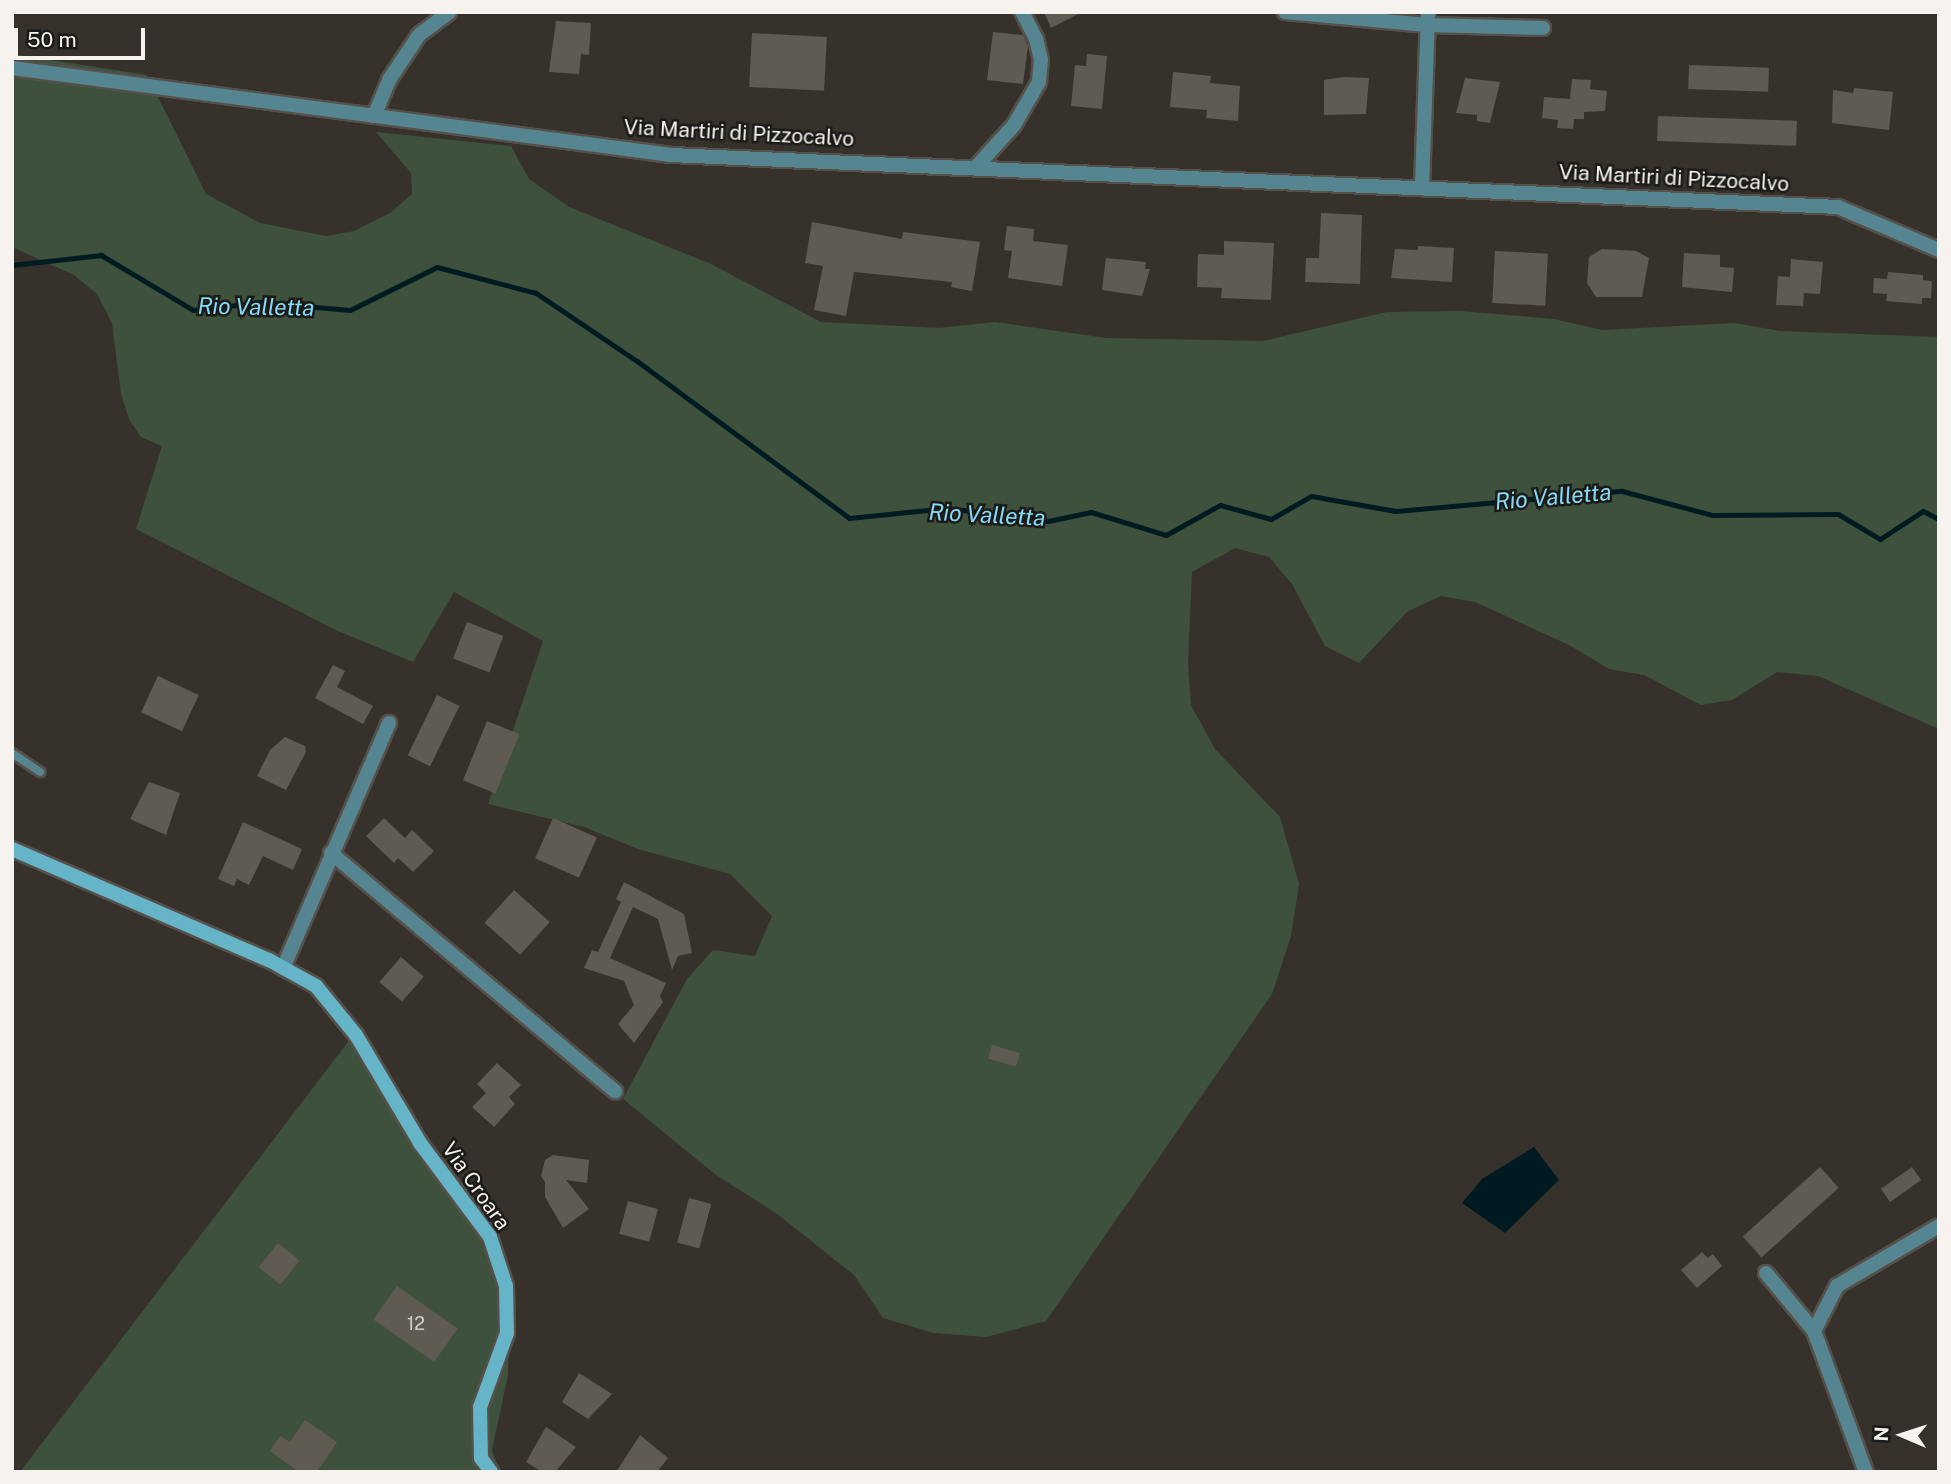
<!DOCTYPE html>
<style>
body{margin:0}
#map{position:relative;width:1951px;height:1484px;overflow:hidden;background:#36322b;font-family:"Public Sans",sans-serif}
div>[style]{position:absolute}
.green>*{inset:0;background:#3e513d}
.water>*{inset:0;background:#001a22}
.stream>*{height:5px;margin:-2.5px;padding:0 2.5px;transform-origin:2.5px;border-radius:2.5px;background:#001a22}
.building>*{inset:0;background:#5f5a52;transform-origin:0 0}
.roads{filter:drop-shadow(2px 0 #55514a) drop-shadow(-2px 0 #55514a) drop-shadow(0 2px #55514a) drop-shadow(0 -2px #55514a)}
.lane>*{height:8px;margin:-4px;padding:0 4px;transform-origin:4px;border-radius:4px;background:#568592}
.street>*{height:14px;margin:-7px;padding:0 7px;transform-origin:7px;border-radius:7px;background:#568592}
.secondary>*{height:14px;margin:-7px;padding:0 7px;transform-origin:7px;border-radius:7px;background:#65b4c8}
span{translate:-50% -50%;white-space:nowrap;text-align:center;line-height:1.15;-webkit-text-stroke:5px #1c1a17;paint-order:stroke}
.number-label{font-size:18px;color:#d0cdc8}
.number-label span{-webkit-text-stroke-width:0}
.street-label{font-size:21px;color:#f6f3ef}
.water-label{font-size:23px;color:#84daf7;font-style:italic}
.frame{position:absolute;inset:0;border:14px solid #f6f3ef;pointer-events:none}
.north{position:absolute;left:1867px;top:1400px;width:70px;height:70px;-webkit-text-stroke:5px #1c1a17;paint-order:stroke;rotate:273deg;font-size:19px;font-weight:700;line-height:28px;text-align:center;color:#f6f3ef}
.north::after{content:'';display:block;margin:auto;width:24px;height:32px;background:#f6f3ef;clip-path:polygon(50% 0,100% 100%,50% 72%,0 100%)}
.scale{position:absolute;left:14px;top:28px;width:131px;height:32px;box-sizing:border-box;border:4px solid #f6f3ef;border-top:0;padding-left:9px;font-size:21px;line-height:24px;white-space:nowrap;color:#f6f3ef;-webkit-text-stroke:5px #1c1a17;paint-order:stroke}
</style>
<div id="map">
<div class="green">
<div style="clip-path:polygon(12px 54px,147px 75px,206px 194px,260px 223px,326px 236px,354px 231px,390px 213px,412px 194px,411px 173px,376px 132px,511px 146px,529px 179px,569px 207px,711px 264px,821px 322px,939px 328px,995px 322px,1106px 338px,1263px 341px,1387px 312px,1460px 311px,1554px 319px,1602px 330px,1735px 323px,1780px 331px,1939px 337px,1939px 729px,1818px 676px,1777px 672px,1732px 700px,1701px 705px,1644px 675px,1609px 669px,1569px 645px,1475px 602px,1441px 596px,1408px 611px,1359px 663px,1325px 646px,1292px 584px,1269px 557px,1235px 548px,1192px 572px,1188px 663px,1191px 705px,1215px 749px,1280px 817px,1299px 884px,1291px 936px,1272px 994px,1046px 1321px,986px 1337px,934px 1333px,883px 1318px,854px 1275px,776px 1213px,716px 1175px,623px 1099px,687px 979px,713px 950px,755px 956px,772px 916px,730px 874px,638px 849px,584px 827px,488px 804px,543px 641px,454px 592px,413px 662px,338px 631px,136px 529px,162px 446px,141px 437px,129px 419px,121px 394px,112px 323px,97px 294px,74px 275px,12px 247px)"></div>
<div style="clip-path:polygon(354px 1034px,484px 1244px,511px 1298px,508px 1375px,492px 1450px,500px 1472px,20px 1472px)"></div>
</div>
<div class="water">
<div style="clip-path:polygon(1534px 1147px,1559px 1180px,1505px 1233px,1462px 1203px,1482px 1179px)"></div>
</div>
<div class="stream">
<div style="left:12px;top:265px;width:90px;rotate:-6.4deg"></div>
<div style="left:101px;top:255px;width:107px;rotate:30.9deg"></div>
<div style="left:193px;top:310px;width:68px;rotate:-6.7deg"></div>
<div style="left:261px;top:302px;width:89px;rotate:5.1deg"></div>
<div style="left:350px;top:310px;width:97px;rotate:-26.3deg"></div>
<div style="left:437px;top:267px;width:102px;rotate:14.7deg"></div>
<div style="left:536px;top:293px;width:122px;rotate:34deg"></div>
<div style="left:637px;top:361px;width:264px;rotate:36.5deg"></div>
<div style="left:849px;top:518px;width:99px;rotate:-5.8deg"></div>
<div style="left:947px;top:508px;width:102px;rotate:7.3deg"></div>
<div style="left:1048px;top:521px;width:44px;rotate:-11.8deg"></div>
<div style="left:1091px;top:512px;width:78px;rotate:17deg"></div>
<div style="left:1166px;top:535px;width:62px;rotate:-29.1deg"></div>
<div style="left:1220px;top:505px;width:53px;rotate:15.4deg"></div>
<div style="left:1271px;top:519px;width:46px;rotate:-29.9deg"></div>
<div style="left:1311px;top:496px;width:86px;rotate:10deg"></div>
<div style="left:1396px;top:511px;width:227px;rotate:-5.1deg"></div>
<div style="left:1622px;top:491px;width:93px;rotate:14.9deg"></div>
<div style="left:1712px;top:515px;width:126px;rotate:-0.5deg"></div>
<div style="left:1838px;top:514px;width:49px;rotate:30.8deg"></div>
<div style="left:1880px;top:539px;width:51px;rotate:-33.1deg"></div>
<div style="left:1923px;top:511px;width:18px;rotate:27deg"></div>
</div>
<div class="building">
<div style="clip-path:polygon(1044px 12px,1082px 12px,1051px 28px)"></div>
<div style="clip-path:polygon(556px 21px,591px 23px,589px 55px,581px 54px,579px 74px,549px 72px)"></div>
<div style="clip-path:polygon(993px 32px,1023px 35px,1028px 46px,1023px 84px,987px 80px)"></div>
<div style="left:752px;top:33px;width:75px;height:54px;rotate:3deg"></div>
<div style="clip-path:polygon(1087px 54px,1107px 56px,1102px 109px,1071px 106px,1075px 65px,1086px 66px)"></div>
<div style="left:1689px;top:65px;width:80px;height:24px;rotate:2deg"></div>
<div style="clip-path:polygon(1173px 72px,1211px 76px,1210px 83px,1240px 86px,1238px 121px,1206px 118px,1207px 110px,1170px 107px)"></div>
<div style="clip-path:polygon(1343px 77px,1369px 78px,1366px 114px,1324px 115px,1324px 80px)"></div>
<div style="clip-path:polygon(1465px 78px,1500px 82px,1490px 123px,1477px 121px,1477px 115px,1456px 113px)"></div>
<div style="clip-path:polygon(1572px 79px,1591px 80px,1590px 89px,1607px 91px,1605px 111px,1584px 112px,1584px 119px,1574px 119px,1573px 129px,1557px 128px,1558px 120px,1542px 118px,1544px 97px,1570px 99px)"></div>
<div style="clip-path:polygon(1854px 88px,1893px 92px,1889px 130px,1832px 123px,1833px 90px,1853px 93px)"></div>
<div style="left:1658px;top:116px;width:139px;height:25px;rotate:2deg"></div>
<div style="clip-path:polygon(1321px 213px,1362px 215px,1360px 284px,1305px 282px,1306px 258px,1319px 258px)"></div>
<div style="clip-path:polygon(812px 222px,902px 239px,903px 232px,980px 242px,972px 291px,951px 287px,952px 282px,854px 272px,846px 316px,814px 310px,823px 266px,805px 263px)"></div>
<div style="clip-path:polygon(1007px 226px,1034px 229px,1033px 241px,1068px 245px,1062px 286px,1008px 278px,1012px 251px,1004px 250px)"></div>
<div style="clip-path:polygon(1224px 241px,1274px 243px,1271px 300px,1221px 298px,1222px 288px,1197px 287px,1198px 254px,1224px 255px)"></div>
<div style="clip-path:polygon(1418px 246px,1454px 248px,1452px 282px,1391px 278px,1395px 249px,1418px 250px)"></div>
<div style="clip-path:polygon(1602px 249px,1636px 251px,1649px 258px,1642px 297px,1596px 297px,1587px 283px,1589px 257px)"></div>
<div style="left:1495px;top:251px;width:53px;height:52px;rotate:3deg"></div>
<div style="clip-path:polygon(1684px 253px,1720px 255px,1720px 267px,1734px 268px,1732px 292px,1682px 287px)"></div>
<div style="clip-path:polygon(1106px 258px,1146px 262px,1145px 269px,1150px 269px,1142px 296px,1102px 290px)"></div>
<div style="clip-path:polygon(1791px 259px,1823px 262px,1820px 294px,1804px 293px,1803px 306px,1776px 305px,1778px 276px,1790px 277px)"></div>
<div style="clip-path:polygon(1888px 272px,1923px 275px,1923px 280px,1932px 281px,1931px 298px,1922px 298px,1922px 304px,1886px 301px,1887px 294px,1873px 293px,1874px 278px,1887px 279px)"></div>
<div style="left:467px;top:622px;width:39px;height:39px;rotate:21deg"></div>
<div style="clip-path:polygon(333px 665px,345px 671px,337px 687px,373px 706px,363px 724px,315px 698px)"></div>
<div style="left:158px;top:676px;width:45px;height:40px;rotate:25deg"></div>
<div style="left:437px;top:695px;width:25px;height:67px;rotate:26deg"></div>
<div style="left:487px;top:721px;width:35px;height:64px;rotate:22deg"></div>
<div style="clip-path:polygon(285px 737px,305px 746px,306px 752px,286px 790px,257px 776px,270px 750px)"></div>
<div style="clip-path:polygon(149px 782px,180px 793px,166px 835px,130px 819px)"></div>
<div style="clip-path:polygon(384px 818px,405px 838px,412px 830px,434px 851px,413px 872px,398px 858px,394px 863px,366px 836px)"></div>
<div style="left:553px;top:818px;width:48px;height:44px;rotate:24deg"></div>
<div style="clip-path:polygon(243px 822px,302px 849px,293px 870px,263px 856px,249px 885px,237px 879px,234px 886px,218px 879px)"></div>
<div style="clip-path:polygon(624px 882px,684px 914px,692px 953px,678px 956px,672px 970px,658px 919px,633px 907px,610px 958px,666px 983px,660px 996px,663px 1002px,634px 1043px,618px 1024px,634px 1005px,624px 981px,584px 968px,592px 950px,598px 952px,621px 902px,616px 899px)"></div>
<div style="left:514px;top:890px;width:48px;height:44px;rotate:42deg"></div>
<div style="left:401px;top:957px;width:30px;height:33px;rotate:41deg"></div>
<div style="left:992px;top:1045px;width:29px;height:14px;rotate:16deg"></div>
<div style="clip-path:polygon(497px 1063px,521px 1085px,509px 1097px,515px 1104px,494px 1127px,472px 1107px,486px 1093px,477px 1084px)"></div>
<div style="clip-path:polygon(553px 1155px,589px 1160px,587px 1183px,566px 1180px,589px 1209px,563px 1228px,545px 1197px,545px 1182px,541px 1176px,545px 1160px)"></div>
<div style="left:1820px;top:1167px;width:28px;height:104px;rotate:48deg"></div>
<div style="left:1912px;top:1167px;width:16px;height:38px;rotate:55deg"></div>
<div style="left:689px;top:1198px;width:23px;height:46px;rotate:15deg"></div>
<div style="left:628px;top:1201px;width:31px;height:34px;rotate:15deg"></div>
<div style="left:278px;top:1243px;width:28px;height:31px;rotate:39deg"></div>
<div style="clip-path:polygon(1702px 1252px,1708px 1258px,1713px 1254px,1722px 1266px,1697px 1288px,1681px 1270px)"></div>
<div style="left:397px;top:1286px;width:74px;height:41px;rotate:35deg"></div>
<div style="clip-path:polygon(579px 1373px,612px 1394px,588px 1419px,562px 1402px)"></div>
<div style="clip-path:polygon(305px 1420px,337px 1442px,317px 1472px,299px 1472px,270px 1451px,280px 1436px,290px 1442px)"></div>
<div style="clip-path:polygon(546px 1427px,576px 1447px,555px 1472px,542px 1472px,526px 1462px)"></div>
<div style="clip-path:polygon(640px 1435px,668px 1458px,657px 1472px,616px 1472px)"></div>
</div>
<div class="roads">
<div class="lane">
<div style="left:12px;top:753px;width:34px;rotate:34deg"></div>
</div>
<div class="street">
<div style="left:1285px;top:12px;width:143px;rotate:5.2deg"></div>
<div style="left:1427px;top:25px;width:116px;rotate:1.5deg"></div>
<div style="left:12px;top:68px;width:665px;rotate:7.52deg"></div>
<div style="left:671px;top:155px;width:1168px;rotate:2.55deg"></div>
<div style="left:1838px;top:207px;width:110px;rotate:23.1deg"></div>
<div style="left:374px;top:116px;width:39px;rotate:-67deg"></div>
<div style="left:389px;top:80px;width:54px;rotate:-56.3deg"></div>
<div style="left:419px;top:35px;width:38px;rotate:-37deg"></div>
<div style="left:977px;top:166px;width:55px;rotate:-47.9deg"></div>
<div style="left:1014px;top:125px;width:50px;rotate:-59.8deg"></div>
<div style="left:1039px;top:82px;width:22px;rotate:-85deg"></div>
<div style="left:1041px;top:60px;width:22px;rotate:-103deg"></div>
<div style="left:1036px;top:39px;width:30px;rotate:-117deg"></div>
<div style="left:1422px;top:186px;width:174px;rotate:-88deg"></div>
<div style="left:331px;top:853px;width:371px;rotate:40deg"></div>
<div style="left:283px;top:968px;width:267px;rotate:-66.6deg"></div>
<div style="left:1766px;top:1273px;width:75px;rotate:50.4deg"></div>
<div style="left:1814px;top:1331px;width:150px;rotate:69.8deg"></div>
<div style="left:1814px;top:1331px;width:51px;rotate:-62.9deg"></div>
<div style="left:1837px;top:1286px;width:118px;rotate:-30.5deg"></div>
</div>
<div class="secondary">
<div style="left:12px;top:849px;width:280px;rotate:23.4deg"></div>
<div style="left:269px;top:960px;width:54px;rotate:29deg"></div>
<div style="left:316px;top:986px;width:63px;rotate:50.8deg"></div>
<div style="left:356px;top:1035px;width:126px;rotate:59.3deg"></div>
<div style="left:420px;top:1143px;width:117px;rotate:53.3deg"></div>
<div style="left:490px;top:1237px;width:52px;rotate:71.9deg"></div>
<div style="left:506px;top:1286px;width:47px;rotate:88.8deg"></div>
<div style="left:507px;top:1333px;width:79px;rotate:110deg"></div>
<div style="left:480px;top:1407px;width:51px;rotate:88.9deg"></div>
<div style="left:481px;top:1458px;width:17px;rotate:54deg"></div>
</div>
</div>
<div class="number-label">
<span style="left:416px;top:1324px">12</span>
</div>
<div class="street-label">
<span style="left:739px;top:133px;rotate:3deg">Via Martiri di Pizzocalvo</span>
<span style="left:1674px;top:178px;rotate:3deg">Via Martiri di Pizzocalvo</span>
<span style="left:476px;top:1186px;rotate:55deg">Via Croara</span>
</div>
<div class="water-label">
<span style="left:256px;top:307px;rotate:1deg">Rio Valletta</span>
<span style="left:1553px;top:497px;rotate:-5deg">Rio Valletta</span>
<span style="left:987px;top:515px;rotate:3deg">Rio Valletta</span>
</div>
<div class="frame"></div>
<div class="north">N</div>
<div class="scale">50 m</div>
</div>
